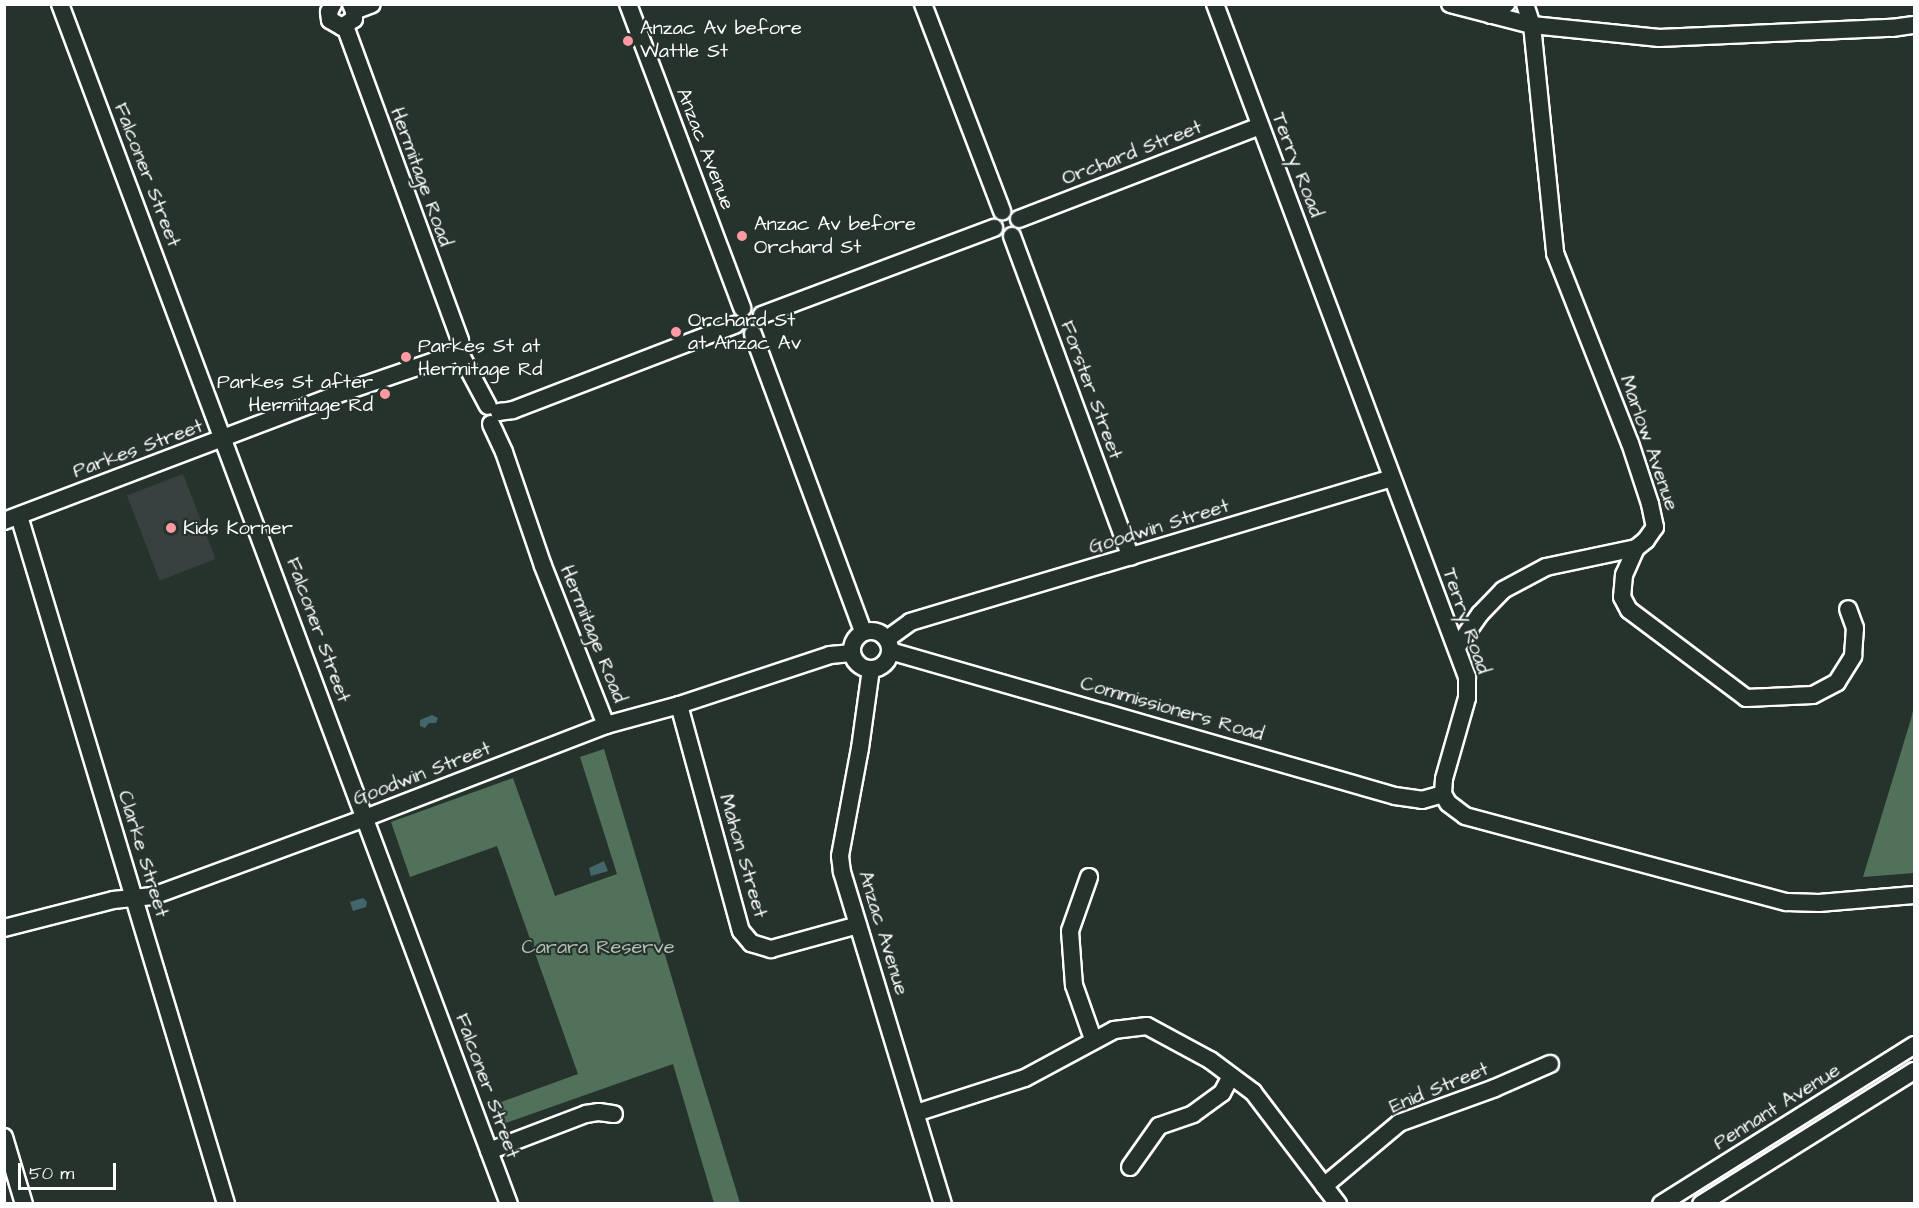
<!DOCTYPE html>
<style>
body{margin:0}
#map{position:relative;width:1919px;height:1208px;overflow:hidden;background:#26332d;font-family:"Architects Daughter",sans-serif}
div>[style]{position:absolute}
.built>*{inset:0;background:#394140;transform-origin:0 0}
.green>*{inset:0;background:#51715b}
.water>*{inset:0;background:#43666a}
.roads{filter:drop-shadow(2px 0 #fff) drop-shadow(-2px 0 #fff) drop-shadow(0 2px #fff) drop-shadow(0 -2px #fff)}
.minor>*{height:16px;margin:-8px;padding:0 8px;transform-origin:8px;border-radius:8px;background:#26332d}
.minor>.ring{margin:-8px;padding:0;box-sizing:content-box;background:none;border:16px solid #26332d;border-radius:50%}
.dots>*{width:16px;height:16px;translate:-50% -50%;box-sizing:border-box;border:3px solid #26332d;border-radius:50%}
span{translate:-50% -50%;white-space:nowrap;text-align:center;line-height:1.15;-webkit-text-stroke:4.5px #26332d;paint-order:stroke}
.poi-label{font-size:20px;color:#fff}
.left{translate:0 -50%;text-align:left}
.right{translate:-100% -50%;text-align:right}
.street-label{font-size:20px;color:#fff}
.park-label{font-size:20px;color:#b1bfb5}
.frame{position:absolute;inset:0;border:6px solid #fff;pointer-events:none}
.scale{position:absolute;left:18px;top:1163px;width:98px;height:27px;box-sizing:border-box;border:3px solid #fff;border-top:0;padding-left:8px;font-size:18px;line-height:21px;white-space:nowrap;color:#fff;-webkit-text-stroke:4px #26332d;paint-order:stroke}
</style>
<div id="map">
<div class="built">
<div style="left:183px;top:474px;width:91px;height:60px;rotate:69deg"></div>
</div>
<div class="green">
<div style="clip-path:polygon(1914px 706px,1914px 873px,1863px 877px,1911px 719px)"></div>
<div style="clip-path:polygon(604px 749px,695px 1056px,740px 1203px,714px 1203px,673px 1064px,500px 1125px,493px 1105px,578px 1074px,497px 846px,410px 877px,391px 822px,513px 778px,555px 896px,617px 874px,580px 757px)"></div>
</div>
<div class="water">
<div style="clip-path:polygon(432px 715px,438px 718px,436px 723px,429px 723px,425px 728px,420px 726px,420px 720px)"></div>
<div style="clip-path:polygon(604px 861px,608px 871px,591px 876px,589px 868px)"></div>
<div style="clip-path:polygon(363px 898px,367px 902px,366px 907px,353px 911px,350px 902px)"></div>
</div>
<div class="roads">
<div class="minor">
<div style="left:60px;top:4px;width:1281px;rotate:69.49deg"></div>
<div style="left:333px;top:4px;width:9px;rotate:117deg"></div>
<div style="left:329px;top:12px;width:8px;rotate:83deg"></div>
<div style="left:330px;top:20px;width:14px;rotate:30deg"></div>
<div style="left:342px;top:27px;width:14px;rotate:-34deg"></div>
<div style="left:354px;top:19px;width:8px;rotate:-90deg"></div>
<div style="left:354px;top:11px;width:8px;rotate:-113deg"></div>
<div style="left:628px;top:4px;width:325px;rotate:69.4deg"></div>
<div style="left:923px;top:4px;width:222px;rotate:69.1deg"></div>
<div style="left:1215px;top:4px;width:719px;rotate:69.47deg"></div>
<div style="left:1467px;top:677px;width:21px;rotate:90deg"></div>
<div style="left:1467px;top:698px;width:84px;rotate:105.9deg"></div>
<div style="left:1444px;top:779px;width:15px;rotate:94deg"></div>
<div style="left:1443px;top:794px;width:10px;rotate:61deg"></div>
<div style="left:1448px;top:803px;width:21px;rotate:37deg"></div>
<div style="left:1465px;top:816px;width:333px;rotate:15deg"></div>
<div style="left:1787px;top:902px;width:32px;rotate:2deg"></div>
<div style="left:1819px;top:903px;width:95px;rotate:-4.8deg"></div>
<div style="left:1450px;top:4px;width:85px;rotate:14.4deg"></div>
<div style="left:1532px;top:25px;width:128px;rotate:5.8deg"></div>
<div style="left:1659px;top:38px;width:233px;rotate:-2.5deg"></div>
<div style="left:1892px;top:28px;width:22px;rotate:-8deg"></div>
<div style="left:1525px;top:4px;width:22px;rotate:72deg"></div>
<div style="left:1532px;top:25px;width:229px;rotate:84.2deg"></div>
<div style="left:1555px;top:253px;width:204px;rotate:68.5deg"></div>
<div style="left:1630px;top:443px;width:64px;rotate:71.8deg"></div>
<div style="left:1650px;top:504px;width:24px;rotate:78deg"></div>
<div style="left:1655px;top:527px;width:16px;rotate:125deg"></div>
<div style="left:1646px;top:540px;width:13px;rotate:141deg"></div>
<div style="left:1636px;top:548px;width:30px;rotate:114deg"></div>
<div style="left:1624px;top:575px;width:22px;rotate:95deg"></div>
<div style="left:1622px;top:597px;width:15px;rotate:62deg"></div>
<div style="left:1629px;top:610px;width:146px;rotate:36.9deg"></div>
<div style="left:1746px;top:698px;width:67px;rotate:-2.6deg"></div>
<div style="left:1813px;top:695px;width:27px;rotate:-28deg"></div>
<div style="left:1837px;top:682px;width:31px;rotate:-58deg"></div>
<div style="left:1853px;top:656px;width:28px;rotate:-86deg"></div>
<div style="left:1855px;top:628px;width:20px;rotate:-110deg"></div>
<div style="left:354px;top:11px;width:19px;rotate:-21deg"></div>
<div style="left:1491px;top:15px;width:19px;rotate:-36deg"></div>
<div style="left:345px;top:26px;width:335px;rotate:69.9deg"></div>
<div style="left:1019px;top:219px;width:258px;rotate:-21.1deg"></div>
<div style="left:1012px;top:236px;width:342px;rotate:69.7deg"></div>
<div style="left:762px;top:315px;width:248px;rotate:-20.6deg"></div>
<div style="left:753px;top:334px;width:318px;rotate:69.7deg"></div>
<div style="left:463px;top:359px;width:53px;rotate:62deg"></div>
<div style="left:499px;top:412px;width:14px;rotate:-8deg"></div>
<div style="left:513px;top:410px;width:238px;rotate:-21deg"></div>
<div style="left:491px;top:424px;width:31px;rotate:65deg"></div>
<div style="left:504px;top:452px;width:120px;rotate:71.1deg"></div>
<div style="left:543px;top:566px;width:171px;rotate:68.4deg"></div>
<div style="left:19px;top:516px;width:718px;rotate:73.25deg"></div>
<div style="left:4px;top:521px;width:364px;rotate:-20.8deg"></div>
<div style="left:344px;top:392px;width:117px;rotate:-18.9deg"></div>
<div class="ring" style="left:852px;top:631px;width:22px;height:22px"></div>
<div style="left:887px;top:639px;width:29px;rotate:-36deg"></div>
<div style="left:910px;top:622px;width:503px;rotate:-16.63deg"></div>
<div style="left:1457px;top:647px;width:40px;rotate:-55.1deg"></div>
<div style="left:1480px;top:614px;width:33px;rotate:-46deg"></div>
<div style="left:1503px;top:590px;width:49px;rotate:-28.1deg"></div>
<div style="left:1546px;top:567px;width:92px;rotate:-11.9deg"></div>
<div style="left:890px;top:651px;width:525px;rotate:16.02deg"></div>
<div style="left:1395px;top:796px;width:27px;rotate:8deg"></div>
<div style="left:1422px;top:800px;width:22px;rotate:-16deg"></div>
<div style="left:871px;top:669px;width:80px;rotate:97.9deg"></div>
<div style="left:860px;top:748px;width:110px;rotate:100.5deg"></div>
<div style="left:840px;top:856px;width:16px;rotate:83deg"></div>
<div style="left:842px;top:872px;width:347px;rotate:73.1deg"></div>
<div style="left:679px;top:705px;width:234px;rotate:74.7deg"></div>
<div style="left:741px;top:931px;width:16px;rotate:50deg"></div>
<div style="left:751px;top:943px;width:21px;rotate:17deg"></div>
<div style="left:771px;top:949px;width:90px;rotate:-15.4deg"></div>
<div style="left:1089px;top:877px;width:57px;rotate:109.4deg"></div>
<div style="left:1070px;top:931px;width:54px;rotate:85.8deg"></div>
<div style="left:1074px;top:985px;width:57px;rotate:70.6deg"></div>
<div style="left:4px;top:928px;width:113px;rotate:-14.4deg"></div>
<div style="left:113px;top:900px;width:40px;rotate:-5.7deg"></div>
<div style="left:153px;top:896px;width:226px;rotate:-20.2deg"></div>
<div style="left:365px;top:818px;width:258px;rotate:-21.1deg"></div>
<div style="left:606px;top:725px;width:76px;rotate:-15.3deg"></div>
<div style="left:679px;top:705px;width:159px;rotate:-18.3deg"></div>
<div style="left:830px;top:655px;width:22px;rotate:-5deg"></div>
<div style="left:916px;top:1113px;width:114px;rotate:-17.8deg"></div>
<div style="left:1025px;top:1078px;width:101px;rotate:-28.3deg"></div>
<div style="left:1114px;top:1030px;width:33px;rotate:-7deg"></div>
<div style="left:1147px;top:1026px;width:72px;rotate:28.4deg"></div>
<div style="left:1210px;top:1060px;width:54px;rotate:36.7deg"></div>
<div style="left:1253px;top:1092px;width:141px;rotate:52.8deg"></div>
<div style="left:4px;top:1137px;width:70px;rotate:73.4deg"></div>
<div style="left:489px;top:1151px;width:104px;rotate:-20.9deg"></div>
<div style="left:586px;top:1114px;width:13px;rotate:-9deg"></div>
<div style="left:599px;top:1112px;width:15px;rotate:8deg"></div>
<div style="left:1130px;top:1167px;width:50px;rotate:-54.7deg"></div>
<div style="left:1159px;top:1126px;width:36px;rotate:-19deg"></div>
<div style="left:1193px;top:1114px;width:36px;rotate:-36deg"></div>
<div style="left:1222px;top:1093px;width:19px;rotate:-62deg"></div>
<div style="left:1324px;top:1186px;width:98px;rotate:-40deg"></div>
<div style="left:1399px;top:1123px;width:102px;rotate:-20deg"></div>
<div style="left:1495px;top:1088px;width:60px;rotate:-23.6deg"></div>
<div style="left:1661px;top:1204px;width:299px;rotate:-32.1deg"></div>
<div style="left:1701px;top:1204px;width:251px;rotate:-32deg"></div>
</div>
</div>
<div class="dots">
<div style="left:628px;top:41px;background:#ff9aa2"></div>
<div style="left:742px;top:236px;background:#ff9aa2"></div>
<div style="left:676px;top:332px;background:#ff9aa2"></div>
<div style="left:406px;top:357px;background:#ff9aa2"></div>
<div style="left:385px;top:394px;background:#ff9aa2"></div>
<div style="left:171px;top:528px;background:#ff9aa2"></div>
</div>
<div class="poi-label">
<span class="left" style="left:640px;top:40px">Anzac Av before<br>Wattle St</span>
<span class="left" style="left:754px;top:236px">Anzac Av before<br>Orchard St</span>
<span class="left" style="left:688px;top:332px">Orchard St<br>at Anzac Av</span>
<span class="left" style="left:418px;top:358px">Parkes St at<br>Hermitage Rd</span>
<span class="right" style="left:373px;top:394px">Parkes St after<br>Hermitage Rd</span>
<span class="left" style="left:183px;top:528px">Kids Korner</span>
</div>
<div class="street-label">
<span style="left:705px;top:149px;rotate:69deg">Anzac Avenue</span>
<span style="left:1132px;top:153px;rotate:-21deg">Orchard Street</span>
<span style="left:1297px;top:165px;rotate:69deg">Terry Road</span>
<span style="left:147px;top:175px;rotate:69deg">Falconer Street</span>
<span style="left:421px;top:177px;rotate:70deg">Hermitage Road</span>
<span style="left:1091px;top:390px;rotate:70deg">Forster Street</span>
<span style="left:1649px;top:443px;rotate:71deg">Marlow Avenue</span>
<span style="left:138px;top:449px;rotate:-20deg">Parkes Street</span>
<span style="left:1159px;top:527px;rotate:-17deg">Goodwin Street</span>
<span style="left:1466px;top:621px;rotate:71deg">Terry Road</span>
<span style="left:318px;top:630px;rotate:70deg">Falconer Street</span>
<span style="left:593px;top:634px;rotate:68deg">Hermitage Road</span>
<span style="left:1172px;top:709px;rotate:16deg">Commissioners Road</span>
<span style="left:422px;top:774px;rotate:-21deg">Goodwin Street</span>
<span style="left:143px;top:854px;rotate:73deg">Clarke Street</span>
<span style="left:743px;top:856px;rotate:74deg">Mahon Street</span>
<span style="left:883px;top:933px;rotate:73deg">Anzac Avenue</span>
<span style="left:487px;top:1086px;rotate:70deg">Falconer Street</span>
<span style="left:1439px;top:1088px;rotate:-22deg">Enid Street</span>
<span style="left:1777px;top:1107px;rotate:-32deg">Pennant Avenue</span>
</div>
<div class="park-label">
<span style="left:598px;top:947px">Carara Reserve</span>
</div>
<div class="frame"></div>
<div class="scale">50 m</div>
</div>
